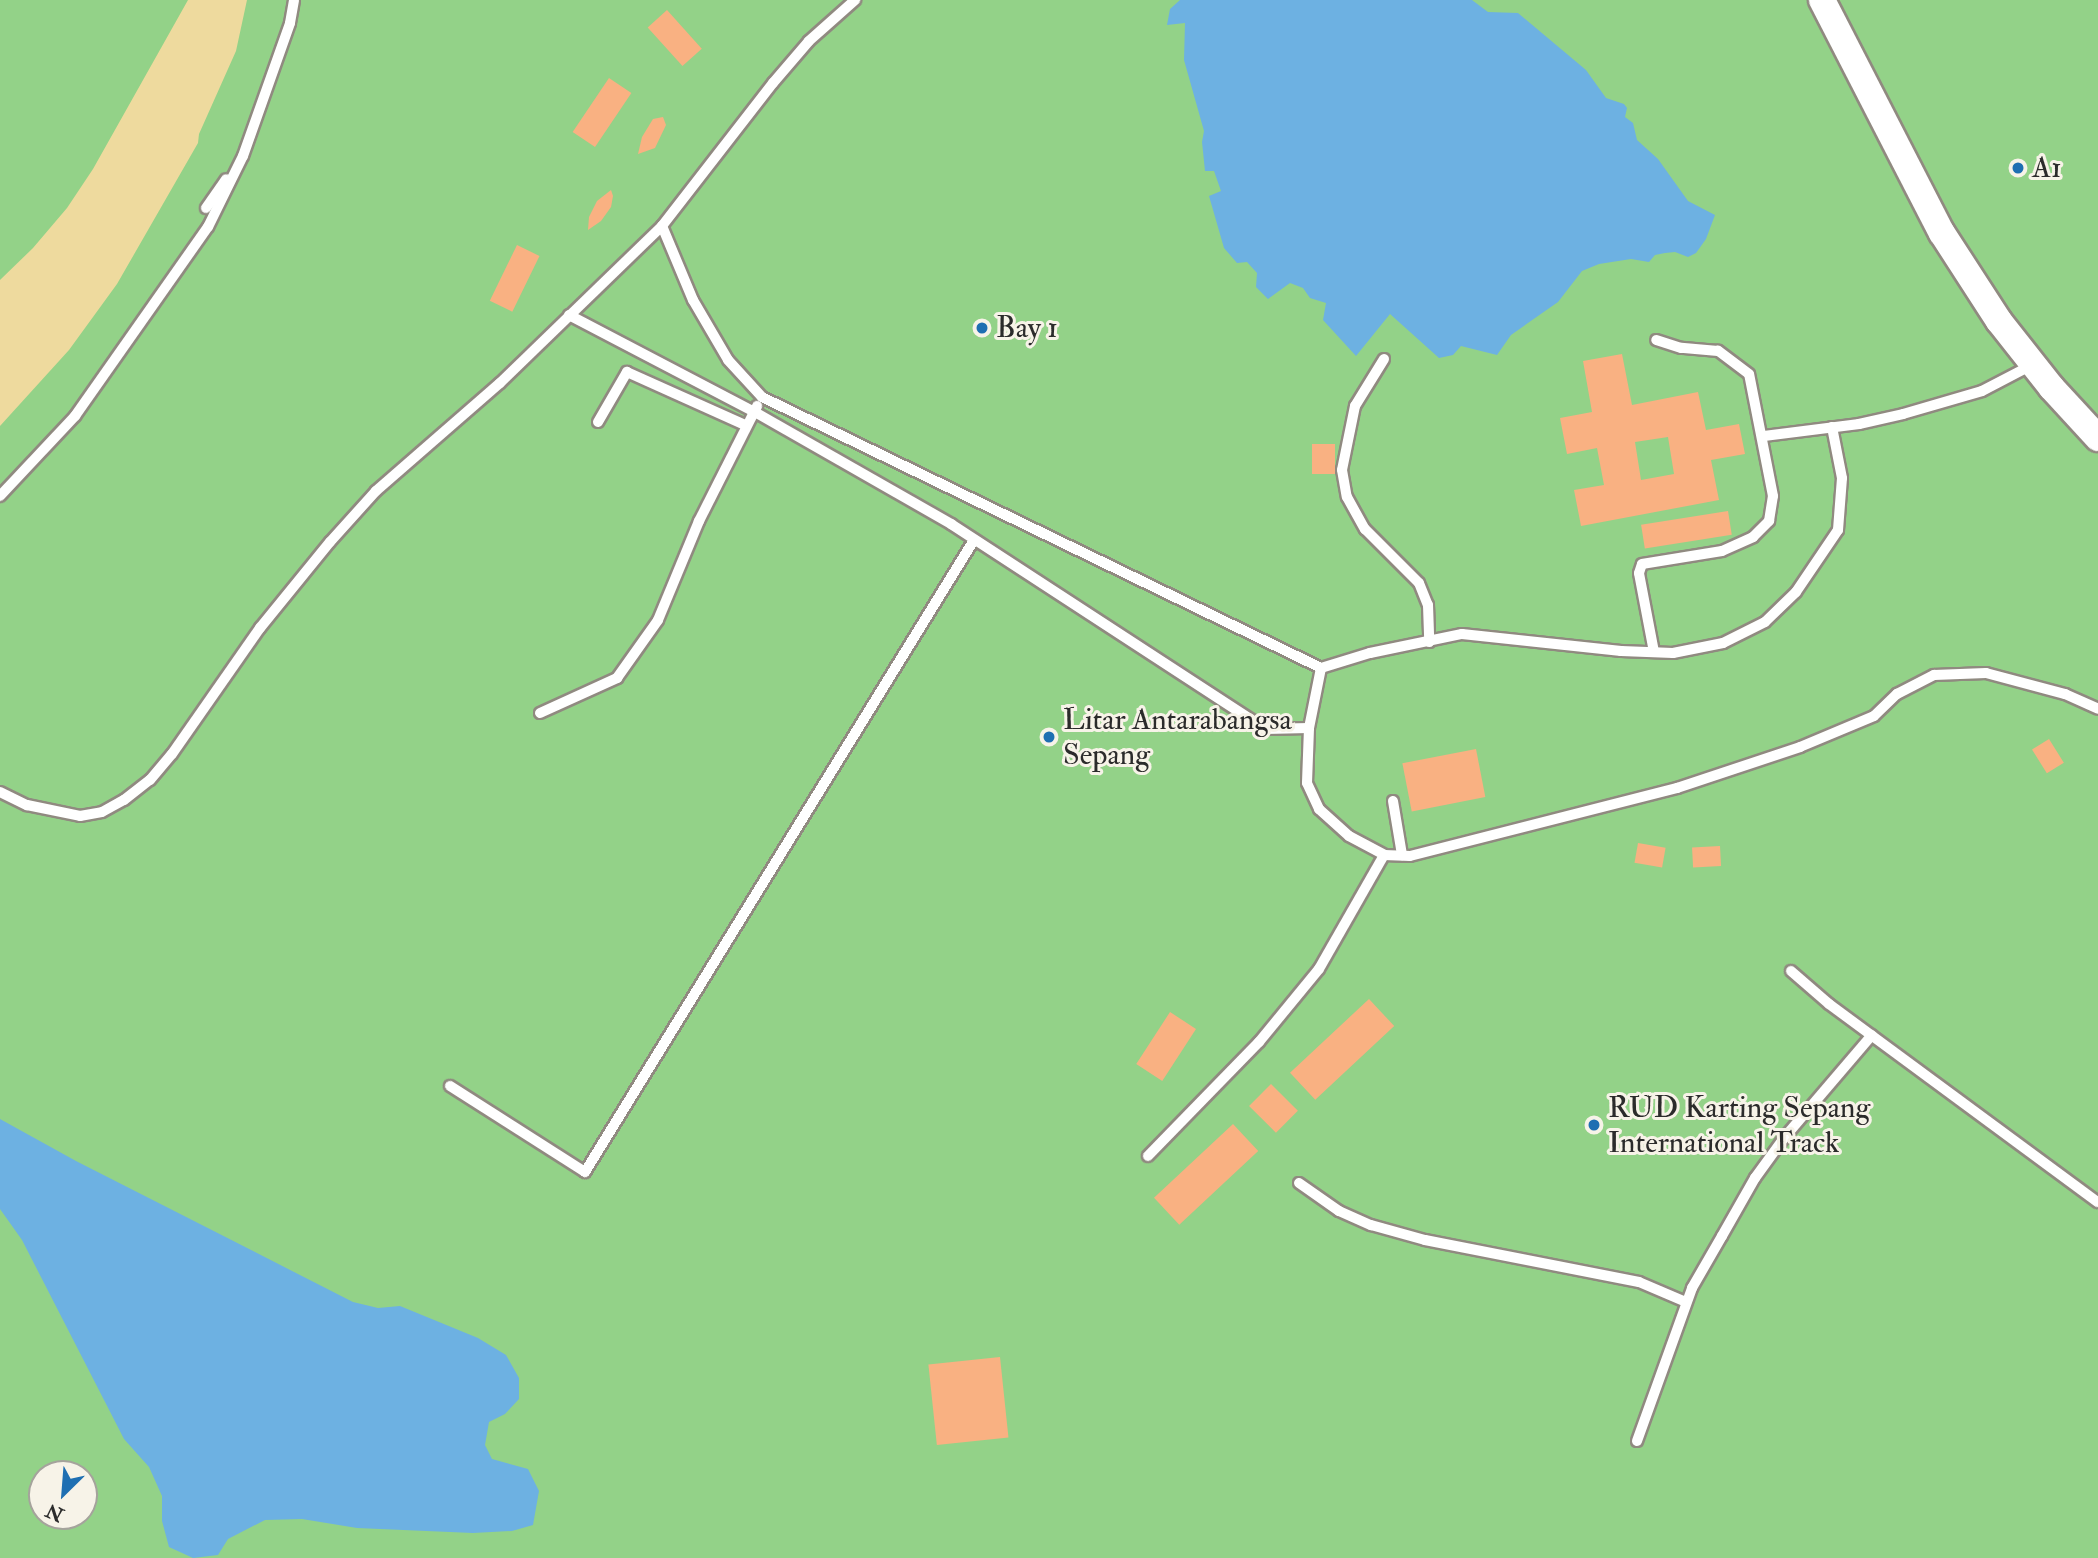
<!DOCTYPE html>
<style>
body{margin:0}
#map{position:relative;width:2098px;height:1558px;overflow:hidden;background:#f5e9d5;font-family:"IM FELL Double Pica",serif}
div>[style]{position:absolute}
.green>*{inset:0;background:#93d288}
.sand>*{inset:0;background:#eeda9e}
.water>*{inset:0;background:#6db1e2}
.building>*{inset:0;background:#f9b182;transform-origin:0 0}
.roads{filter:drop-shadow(2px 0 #908a80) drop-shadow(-2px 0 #908a80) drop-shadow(0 2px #908a80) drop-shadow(0 -2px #908a80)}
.lane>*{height:10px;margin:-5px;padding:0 5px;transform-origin:5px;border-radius:5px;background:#fff}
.secondary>*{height:26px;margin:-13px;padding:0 13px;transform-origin:13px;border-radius:13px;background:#fff}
.dots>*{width:19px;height:19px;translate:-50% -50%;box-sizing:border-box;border:4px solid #f7f3e8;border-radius:50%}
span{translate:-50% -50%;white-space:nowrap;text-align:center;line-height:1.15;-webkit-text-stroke:6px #f7f3e8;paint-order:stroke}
.poi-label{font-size:30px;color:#2b2b2b}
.left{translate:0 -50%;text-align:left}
.north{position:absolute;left:28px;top:1460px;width:70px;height:70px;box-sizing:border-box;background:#f7f3e8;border:2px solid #a5a39c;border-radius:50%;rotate:205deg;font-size:19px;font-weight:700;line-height:28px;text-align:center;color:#2b2b2b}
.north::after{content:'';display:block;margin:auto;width:24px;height:32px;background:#1f6fb2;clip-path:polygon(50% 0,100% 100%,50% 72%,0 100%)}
</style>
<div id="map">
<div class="green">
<div style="clip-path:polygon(evenodd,0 0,2098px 0,2098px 1558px,0 1558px,0 0,42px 1474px,84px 1474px,84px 1516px,42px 1516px,42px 1474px)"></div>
</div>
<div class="sand">
<div style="clip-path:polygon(188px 0,247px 0,236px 51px,199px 134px,198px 143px,117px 284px,69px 350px,0 426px,0 280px,33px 248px,67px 208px,93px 169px)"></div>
</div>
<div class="water">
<div style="clip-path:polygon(1180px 0,1472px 0,1488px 12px,1518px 13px,1586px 70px,1606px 98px,1624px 104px,1627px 108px,1625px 117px,1633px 123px,1637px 140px,1658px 159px,1688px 201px,1715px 215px,1706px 239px,1696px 253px,1688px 257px,1675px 252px,1665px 253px,1655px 255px,1649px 262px,1631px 259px,1599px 264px,1582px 271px,1558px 302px,1511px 335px,1497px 355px,1461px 346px,1453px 355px,1439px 358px,1390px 314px,1356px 356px,1323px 320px,1326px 303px,1310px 298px,1303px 288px,1290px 283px,1268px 299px,1256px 287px,1257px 273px,1247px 262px,1237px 263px,1224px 248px,1209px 196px,1221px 191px,1214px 171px,1205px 171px,1202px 142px,1204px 131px,1184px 60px,1185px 23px,1167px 25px,1170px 9px)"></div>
<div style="clip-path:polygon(0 1119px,76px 1161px,353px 1302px,378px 1308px,400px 1306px,478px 1338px,506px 1355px,519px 1378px,519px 1399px,505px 1414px,489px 1422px,485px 1445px,492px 1459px,528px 1469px,539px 1491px,533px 1525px,512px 1531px,473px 1533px,357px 1528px,302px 1519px,265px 1520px,228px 1539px,218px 1555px,193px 1558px,169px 1547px,162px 1521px,162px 1496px,149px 1467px,124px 1439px,22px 1240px,0 1209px)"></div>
</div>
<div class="building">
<div style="left:667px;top:10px;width:52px;height:26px;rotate:48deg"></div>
<div style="left:609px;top:78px;width:27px;height:65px;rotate:34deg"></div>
<div style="clip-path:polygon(663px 117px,666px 125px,655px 148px,638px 154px,642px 137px,653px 119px)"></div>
<div style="clip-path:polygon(611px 190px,613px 196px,611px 207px,601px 221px,588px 230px,589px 217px,597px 201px)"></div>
<div style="left:517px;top:245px;width:25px;height:62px;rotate:26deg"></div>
<div style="clip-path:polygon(evenodd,1622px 354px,1632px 405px,1698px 392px,1706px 430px,1739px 424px,1745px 454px,1711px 460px,1719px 500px,1581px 526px,1574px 490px,1604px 485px,1597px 448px,1567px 454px,1560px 418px,1592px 412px,1583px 361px,1622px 354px,1668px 437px,1674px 474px,1641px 480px,1635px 442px,1668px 437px)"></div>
<div style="left:1312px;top:444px;width:23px;height:30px"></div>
<div style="left:1728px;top:511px;width:24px;height:88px;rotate:81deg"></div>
<div style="left:2049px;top:739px;width:28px;height:20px;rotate:58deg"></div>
<div style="left:1476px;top:749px;width:49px;height:75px;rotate:79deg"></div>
<div style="left:1638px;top:843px;width:28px;height:20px;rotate:10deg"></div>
<div style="left:1720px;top:846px;width:20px;height:28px;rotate:87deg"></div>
<div style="left:1369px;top:999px;width:37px;height:108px;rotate:47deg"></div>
<div style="left:1170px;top:1012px;width:31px;height:62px;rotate:33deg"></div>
<div style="left:1271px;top:1084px;width:38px;height:31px;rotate:45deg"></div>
<div style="left:1233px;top:1124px;width:37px;height:108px;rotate:47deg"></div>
<div style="left:1000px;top:1357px;width:81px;height:72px;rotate:84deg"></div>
</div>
<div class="roads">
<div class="lane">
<div style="left:206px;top:208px;width:35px;rotate:-55deg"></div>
<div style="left:662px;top:226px;width:80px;rotate:67.3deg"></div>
<div style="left:693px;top:300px;width:69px;rotate:59.7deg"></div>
<div style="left:728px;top:360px;width:50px;rotate:47.4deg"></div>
<div style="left:762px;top:397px;width:621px;rotate:25.86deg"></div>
<div style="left:1321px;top:668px;width:61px;rotate:101.3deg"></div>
<div style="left:1309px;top:728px;width:55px;rotate:92.1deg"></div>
<div style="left:1307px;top:783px;width:29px;rotate:65deg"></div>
<div style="left:1319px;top:809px;width:40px;rotate:42deg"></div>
<div style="left:1349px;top:836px;width:40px;rotate:28deg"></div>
<div style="left:1384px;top:855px;width:26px;rotate:2deg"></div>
<div style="left:1410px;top:856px;width:276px;rotate:-14.3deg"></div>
<div style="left:1677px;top:788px;width:130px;rotate:-18.4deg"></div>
<div style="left:1800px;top:747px;width:80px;rotate:-22.7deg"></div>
<div style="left:1874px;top:716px;width:32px;rotate:-44deg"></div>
<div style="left:1897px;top:694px;width:42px;rotate:-27.2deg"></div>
<div style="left:1934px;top:675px;width:52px;rotate:-2.2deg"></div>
<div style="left:1986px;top:673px;width:82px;rotate:14.9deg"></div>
<div style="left:2065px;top:694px;width:36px;rotate:24deg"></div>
<div style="left:569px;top:315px;width:208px;rotate:27.6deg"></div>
<div style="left:753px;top:411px;width:228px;rotate:29.7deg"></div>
<div style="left:951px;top:524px;width:375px;rotate:33.1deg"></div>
<div style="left:1265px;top:729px;width:44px;rotate:-1.3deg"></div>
<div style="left:1384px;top:359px;width:55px;rotate:121.7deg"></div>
<div style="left:1355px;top:406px;width:65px;rotate:101.5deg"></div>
<div style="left:1342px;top:470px;width:27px;rotate:80deg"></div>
<div style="left:1347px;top:497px;width:37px;rotate:61deg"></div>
<div style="left:1365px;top:529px;width:76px;rotate:45deg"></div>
<div style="left:1419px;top:583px;width:24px;rotate:68deg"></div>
<div style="left:1428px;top:605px;width:37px;rotate:88deg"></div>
<div style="left:598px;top:422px;width:58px;rotate:-59.9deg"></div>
<div style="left:627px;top:372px;width:129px;rotate:24.2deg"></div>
<div style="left:1764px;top:436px;width:96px;rotate:-7.2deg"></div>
<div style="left:1859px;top:424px;width:45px;rotate:-12.8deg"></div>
<div style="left:1903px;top:414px;width:82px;rotate:-16.2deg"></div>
<div style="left:1982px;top:391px;width:56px;rotate:-27.5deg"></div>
<div style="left:0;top:496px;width:110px;rotate:-46.8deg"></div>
<div style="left:75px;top:416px;width:231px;rotate:-54.9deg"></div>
<div style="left:208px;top:227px;width:79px;rotate:-63.8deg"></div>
<div style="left:243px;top:156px;width:141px;rotate:-70.5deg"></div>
<div style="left:290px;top:23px;width:23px;rotate:-80deg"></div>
<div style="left:1654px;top:652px;width:80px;rotate:-100.8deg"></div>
<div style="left:1639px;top:573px;width:9px;rotate:-72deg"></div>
<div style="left:1642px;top:564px;width:81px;rotate:-9.2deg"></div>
<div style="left:1722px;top:551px;width:34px;rotate:-24deg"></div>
<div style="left:1753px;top:537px;width:23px;rotate:-45deg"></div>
<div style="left:1769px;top:521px;width:25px;rotate:-81deg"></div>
<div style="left:1773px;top:496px;width:124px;rotate:-101.1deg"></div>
<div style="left:1749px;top:374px;width:39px;rotate:-143deg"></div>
<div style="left:1718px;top:351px;width:37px;rotate:-175deg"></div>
<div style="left:1681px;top:348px;width:26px;rotate:-162deg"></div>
<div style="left:1321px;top:668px;width:51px;rotate:-17deg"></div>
<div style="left:1370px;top:653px;width:94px;rotate:-11.7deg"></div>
<div style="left:1462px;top:634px;width:160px;rotate:6.1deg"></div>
<div style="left:1621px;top:651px;width:52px;rotate:2.2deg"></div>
<div style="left:1673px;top:653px;width:51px;rotate:-11.3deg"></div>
<div style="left:1723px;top:643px;width:47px;rotate:-26.6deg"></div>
<div style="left:1765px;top:622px;width:43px;rotate:-44.1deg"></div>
<div style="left:1796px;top:592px;width:75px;rotate:-55.9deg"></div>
<div style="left:1838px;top:530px;width:52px;rotate:-85.6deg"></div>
<div style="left:1842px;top:478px;width:52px;rotate:-101.1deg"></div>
<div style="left:540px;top:713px;width:85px;rotate:-24.4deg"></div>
<div style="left:617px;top:678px;width:71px;rotate:-54.7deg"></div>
<div style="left:658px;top:620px;width:107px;rotate:-67.5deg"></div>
<div style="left:699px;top:521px;width:129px;rotate:-63.2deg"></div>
<div style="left:0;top:792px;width:30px;rotate:26deg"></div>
<div style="left:27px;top:805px;width:54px;rotate:11.7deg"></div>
<div style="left:80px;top:816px;width:22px;rotate:-10deg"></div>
<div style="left:102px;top:812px;width:25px;rotate:-29deg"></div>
<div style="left:124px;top:800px;width:33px;rotate:-38deg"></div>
<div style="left:150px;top:780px;width:34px;rotate:-50deg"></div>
<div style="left:172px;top:754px;width:154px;rotate:-55.1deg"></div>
<div style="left:260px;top:628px;width:111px;rotate:-50.9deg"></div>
<div style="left:330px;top:542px;width:69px;rotate:-48deg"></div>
<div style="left:376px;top:491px;width:164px;rotate:-41.1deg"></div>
<div style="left:500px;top:383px;width:226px;rotate:-44.1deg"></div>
<div style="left:662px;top:226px;width:181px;rotate:-52.2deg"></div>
<div style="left:773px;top:83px;width:55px;rotate:-49.4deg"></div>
<div style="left:809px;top:41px;width:62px;rotate:-41.7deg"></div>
<div style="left:1393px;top:801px;width:55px;rotate:80.5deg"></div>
<div style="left:1791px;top:971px;width:50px;rotate:41deg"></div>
<div style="left:1829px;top:1004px;width:334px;rotate:36.4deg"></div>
<div style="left:450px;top:1086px;width:160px;rotate:32.5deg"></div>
<div style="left:585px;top:1172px;width:742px;rotate:-58.39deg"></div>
<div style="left:1148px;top:1156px;width:159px;rotate:-45.8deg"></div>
<div style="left:1259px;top:1042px;width:94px;rotate:-50.6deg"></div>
<div style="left:1319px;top:969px;width:131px;rotate:-60.3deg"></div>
<div style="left:1299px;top:1183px;width:49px;rotate:35deg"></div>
<div style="left:1339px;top:1211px;width:35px;rotate:24deg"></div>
<div style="left:1371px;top:1225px;width:56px;rotate:15.5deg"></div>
<div style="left:1425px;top:1240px;width:218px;rotate:11.1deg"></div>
<div style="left:1639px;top:1282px;width:51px;rotate:23.1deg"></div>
<div style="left:1637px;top:1441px;width:163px;rotate:-70.2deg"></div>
<div style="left:1692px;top:1288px;width:60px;rotate:-60deg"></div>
<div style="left:1722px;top:1236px;width:67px;rotate:-60.4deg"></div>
<div style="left:1755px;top:1178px;width:49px;rotate:-54.1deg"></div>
<div style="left:1784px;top:1138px;width:135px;rotate:-49.5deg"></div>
</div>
<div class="secondary">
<div style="left:1822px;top:0;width:262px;rotate:62.8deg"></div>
<div style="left:1942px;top:233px;width:105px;rotate:57.1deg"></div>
<div style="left:1999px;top:321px;width:85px;rotate:51.7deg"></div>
<div style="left:2052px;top:388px;width:68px;rotate:47.4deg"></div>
</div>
</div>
<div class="dots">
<div style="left:2018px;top:168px;background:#1f6fb2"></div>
<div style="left:982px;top:328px;background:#1f6fb2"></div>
<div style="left:1049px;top:737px;background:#1f6fb2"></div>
<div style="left:1594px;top:1125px;background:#1f6fb2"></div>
</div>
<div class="poi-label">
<span class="left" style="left:2032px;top:168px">A1</span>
<span class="left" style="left:996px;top:328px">Bay 1</span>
<span class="left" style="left:1063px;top:737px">Litar Antarabangsa<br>Sepang</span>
<span class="left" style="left:1608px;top:1125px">RUD Karting Sepang<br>International Track</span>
</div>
<div class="north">N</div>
</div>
